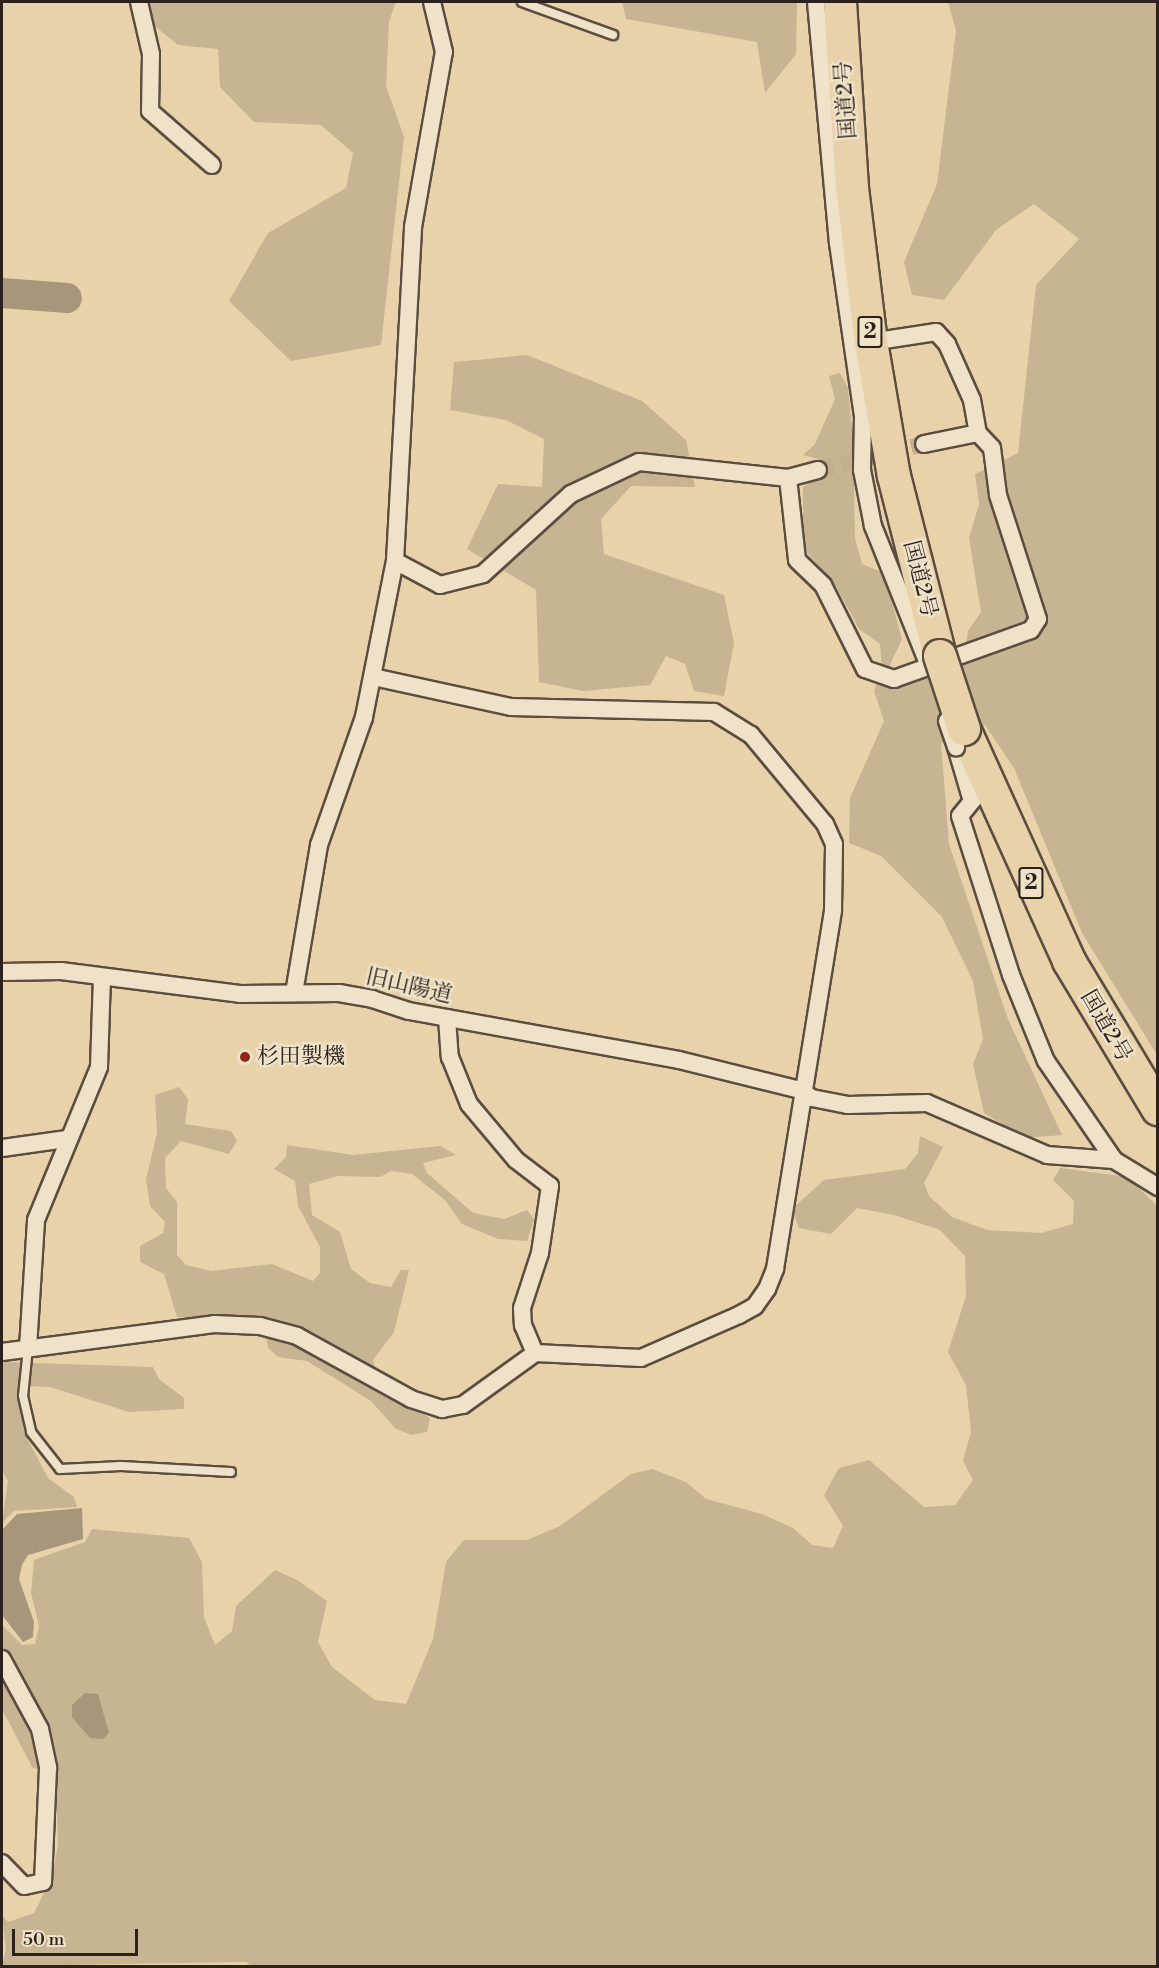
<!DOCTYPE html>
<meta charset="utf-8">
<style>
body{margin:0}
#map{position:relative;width:1159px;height:1968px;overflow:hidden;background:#e7d2aa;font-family:"Libre Bodoni","Noto Serif JP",serif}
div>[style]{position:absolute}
.green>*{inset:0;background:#c7b492}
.water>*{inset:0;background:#a8967a}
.river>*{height:30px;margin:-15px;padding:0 15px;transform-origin:15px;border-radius:15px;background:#a8967a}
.street-tunnel>*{height:16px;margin-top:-8px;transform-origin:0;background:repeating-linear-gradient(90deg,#c2af8e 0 16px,transparent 0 24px)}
.roads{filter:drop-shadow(2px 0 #5c4d40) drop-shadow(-2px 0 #5c4d40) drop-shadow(0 2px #5c4d40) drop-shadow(0 -2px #5c4d40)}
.lane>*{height:8px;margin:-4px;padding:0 4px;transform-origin:4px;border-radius:4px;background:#efe2c8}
.street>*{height:16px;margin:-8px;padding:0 8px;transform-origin:8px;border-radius:8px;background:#efe2c8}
.highway>*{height:32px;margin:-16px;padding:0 16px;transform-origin:16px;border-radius:16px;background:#e7d2aa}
.bridges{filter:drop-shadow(2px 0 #5c4d40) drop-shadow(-2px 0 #5c4d40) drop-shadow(0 2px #5c4d40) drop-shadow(0 -2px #5c4d40)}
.street-bridge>*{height:16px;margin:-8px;padding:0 8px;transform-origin:8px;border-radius:8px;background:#efe2c8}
.highway-bridge>*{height:32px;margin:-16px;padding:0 16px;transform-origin:16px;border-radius:16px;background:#e7d2aa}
.dots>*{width:16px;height:16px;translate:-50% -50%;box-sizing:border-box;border:3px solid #efe2c8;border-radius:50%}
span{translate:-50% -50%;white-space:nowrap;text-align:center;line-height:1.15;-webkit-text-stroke:5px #efe2c8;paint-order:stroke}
.shield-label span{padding:2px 4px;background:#efe2c8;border:2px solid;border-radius:4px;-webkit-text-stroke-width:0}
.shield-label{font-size:21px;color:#2d211d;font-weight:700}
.street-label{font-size:22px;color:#2d211d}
.poi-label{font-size:22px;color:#2d211d}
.left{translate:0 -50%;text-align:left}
.frame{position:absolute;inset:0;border:3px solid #2d211d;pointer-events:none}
.scale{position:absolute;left:12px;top:1929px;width:126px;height:27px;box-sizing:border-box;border:3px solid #2d211d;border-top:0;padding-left:8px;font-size:18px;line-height:21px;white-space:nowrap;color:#2d211d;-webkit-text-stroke:4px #efe2c8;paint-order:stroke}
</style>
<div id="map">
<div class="green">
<div style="clip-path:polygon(141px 2px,396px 2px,389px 21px,386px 86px,404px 137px,381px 345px,291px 361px,229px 301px,268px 233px,346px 188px,353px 153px,321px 125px,254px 122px,220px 87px,218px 49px,178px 45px,141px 15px)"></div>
<div style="clip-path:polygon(622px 2px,797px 2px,796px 54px,765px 93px,757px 42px,626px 19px)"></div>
<div style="clip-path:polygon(948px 2px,1157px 2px,1157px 1055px,1082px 933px,1014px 768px,985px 725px,941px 743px,949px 844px,1008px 1019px,1062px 1135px,1025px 1138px,984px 1113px,973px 1064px,983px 1039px,973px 981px,942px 917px,881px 856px,849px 843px,850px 798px,884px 721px,874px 691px,882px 668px,880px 644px,859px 629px,836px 586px,803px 548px,803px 487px,821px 476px,818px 459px,803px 455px,815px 444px,835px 399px,829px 376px,840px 373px,848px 388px,853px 437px,855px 538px,862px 564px,884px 573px,902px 639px,890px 665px,891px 682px,917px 681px,963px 666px,968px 631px,981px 612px,969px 538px,979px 504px,975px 474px,1018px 453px,1036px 285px,1079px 239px,1034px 204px,996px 230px,944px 300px,912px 295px,904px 262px,937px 184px,956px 31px)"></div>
<div style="clip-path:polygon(527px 355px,642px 401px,686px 440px,695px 487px,631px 486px,601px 519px,604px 554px,724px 595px,734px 643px,724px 696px,694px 691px,685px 664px,666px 656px,650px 685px,583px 691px,539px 682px,536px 590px,467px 549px,498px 484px,542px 487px,544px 439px,506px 420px,450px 410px,454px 362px)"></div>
<div style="clip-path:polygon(179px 1087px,188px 1099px,185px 1124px,231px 1131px,237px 1141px,229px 1154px,181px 1141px,165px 1158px,166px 1188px,177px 1202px,177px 1255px,186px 1265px,211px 1271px,272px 1264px,313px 1281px,320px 1273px,320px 1247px,298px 1206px,295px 1181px,274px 1169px,286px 1157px,287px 1145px,353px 1155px,440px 1146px,456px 1155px,423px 1163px,427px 1173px,473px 1213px,504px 1219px,527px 1210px,534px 1219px,527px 1241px,498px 1239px,462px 1224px,445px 1200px,412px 1174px,391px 1171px,380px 1177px,338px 1176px,309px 1184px,312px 1215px,340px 1232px,351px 1269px,370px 1283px,391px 1287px,401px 1270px,409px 1270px,394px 1332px,373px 1360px,381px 1392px,430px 1418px,427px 1432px,412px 1435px,396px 1429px,371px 1401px,307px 1361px,278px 1357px,268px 1348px,263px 1320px,177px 1317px,164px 1274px,140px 1262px,140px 1246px,163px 1233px,165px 1222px,150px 1206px,146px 1179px,157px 1133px,155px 1095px)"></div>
<div style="clip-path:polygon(920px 1136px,943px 1147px,924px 1183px,929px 1196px,952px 1217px,987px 1230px,1041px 1233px,1073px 1224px,1074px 1201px,1053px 1180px,1060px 1168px,1128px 1177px,1157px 1206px,1157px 1966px,251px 1966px,246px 1962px,2px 1966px,6px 1949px,2px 1915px,8px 1922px,34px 1913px,52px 1877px,58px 1845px,56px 1778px,32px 1767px,2px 1709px,2px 1625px,22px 1645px,35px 1644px,39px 1626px,31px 1593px,34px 1560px,85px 1542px,92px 1529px,189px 1538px,202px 1562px,204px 1617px,215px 1645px,232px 1631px,236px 1606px,275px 1570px,297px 1580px,327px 1601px,318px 1642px,332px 1667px,375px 1700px,406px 1704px,433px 1639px,446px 1562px,464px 1540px,527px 1540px,560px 1526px,631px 1474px,652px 1469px,686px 1482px,706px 1499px,762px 1514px,793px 1528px,812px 1545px,833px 1548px,843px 1526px,824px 1495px,839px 1468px,869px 1460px,924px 1507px,955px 1505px,973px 1480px,963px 1461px,971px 1432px,966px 1385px,948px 1352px,966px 1296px,965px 1256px,940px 1230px,894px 1215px,857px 1208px,831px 1234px,799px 1228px,792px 1209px,824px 1180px,905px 1169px,918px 1153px)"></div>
<div style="clip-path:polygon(2px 1362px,153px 1367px,159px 1379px,184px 1398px,184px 1409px,129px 1412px,50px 1387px,25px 1386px,18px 1402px,26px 1436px,48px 1478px,74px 1497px,77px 1507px,14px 1511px,2px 1523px,8px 1481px,2px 1470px)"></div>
</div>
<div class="water">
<div style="clip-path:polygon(82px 1508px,83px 1539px,28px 1555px,22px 1565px,19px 1579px,34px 1622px,33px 1637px,23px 1642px,2px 1615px,2px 1530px,17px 1514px)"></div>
<div style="clip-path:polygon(85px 1693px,98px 1694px,109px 1733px,103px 1739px,90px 1738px,72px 1717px,72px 1705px)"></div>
</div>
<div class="river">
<div style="left:2px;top:293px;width:65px;rotate:4.4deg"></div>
</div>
<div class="street-tunnel">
<div style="left:818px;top:470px;width:109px;rotate:-13.8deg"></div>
</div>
<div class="roads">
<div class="lane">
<div style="left:522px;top:2px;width:97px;rotate:19.9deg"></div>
<div style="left:28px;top:1348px;width:48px;rotate:95.9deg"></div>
<div style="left:23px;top:1396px;width:37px;rotate:77deg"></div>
<div style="left:31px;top:1432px;width:47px;rotate:51.9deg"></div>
<div style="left:60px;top:1469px;width:61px;rotate:-2.8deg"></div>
<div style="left:121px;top:1466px;width:110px;rotate:3.1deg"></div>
</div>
<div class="street">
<div style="left:139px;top:2px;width:53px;rotate:77deg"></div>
<div style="left:151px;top:54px;width:57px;rotate:91deg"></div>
<div style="left:150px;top:111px;width:82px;rotate:41.1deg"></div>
<div style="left:816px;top:2px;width:242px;rotate:84.8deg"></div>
<div style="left:838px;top:243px;width:176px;rotate:81.8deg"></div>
<div style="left:863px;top:417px;width:53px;rotate:91.1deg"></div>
<div style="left:862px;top:470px;width:57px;rotate:78.9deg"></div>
<div style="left:873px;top:526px;width:145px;rotate:68.2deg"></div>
<div style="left:871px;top:342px;width:66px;rotate:-8.7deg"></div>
<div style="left:936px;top:332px;width:16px;rotate:47deg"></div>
<div style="left:947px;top:344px;width:61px;rotate:65.9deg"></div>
<div style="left:972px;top:400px;width:34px;rotate:80deg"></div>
<div style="left:978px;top:433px;width:55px;rotate:168.5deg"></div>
<div style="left:788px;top:478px;width:82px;rotate:83.7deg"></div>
<div style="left:797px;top:560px;width:36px;rotate:44deg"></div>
<div style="left:823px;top:585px;width:94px;rotate:63.4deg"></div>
<div style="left:865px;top:669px;width:31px;rotate:19deg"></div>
<div style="left:894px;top:679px;width:145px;rotate:-19.7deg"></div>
<div style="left:1031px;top:630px;width:13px;rotate:-58deg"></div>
<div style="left:1038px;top:619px;width:130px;rotate:-107.9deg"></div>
<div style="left:998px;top:495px;width:47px;rotate:-97.3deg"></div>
<div style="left:992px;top:448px;width:21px;rotate:-133deg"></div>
<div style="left:395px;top:561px;width:51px;rotate:28.1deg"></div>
<div style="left:440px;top:585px;width:44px;rotate:-14.3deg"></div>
<div style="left:483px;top:574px;width:119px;rotate:-42.3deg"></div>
<div style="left:571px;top:494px;width:75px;rotate:-25.2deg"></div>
<div style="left:639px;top:462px;width:150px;rotate:6.1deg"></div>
<div style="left:788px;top:478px;width:31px;rotate:-15deg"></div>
<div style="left:956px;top:747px;width:53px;rotate:73.6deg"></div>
<div style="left:986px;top:784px;width:41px;rotate:129.1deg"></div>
<div style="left:960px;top:816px;width:167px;rotate:72.2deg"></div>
<div style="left:1011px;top:975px;width:93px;rotate:67.9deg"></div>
<div style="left:1046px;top:1061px;width:120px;rotate:55.5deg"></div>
<div style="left:2px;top:972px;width:59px;rotate:-1deg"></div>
<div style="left:61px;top:971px;width:180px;rotate:7.3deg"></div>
<div style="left:240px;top:994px;width:99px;rotate:-0.6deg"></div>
<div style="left:339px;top:993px;width:34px;rotate:10deg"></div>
<div style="left:372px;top:999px;width:39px;rotate:18deg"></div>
<div style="left:409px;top:1011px;width:274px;rotate:10.3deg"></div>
<div style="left:679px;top:1060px;width:125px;rotate:13.9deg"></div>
<div style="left:800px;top:1090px;width:14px;rotate:34deg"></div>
<div style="left:812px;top:1098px;width:37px;rotate:11deg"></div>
<div style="left:848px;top:1105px;width:79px;rotate:-1.5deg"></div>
<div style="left:927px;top:1103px;width:131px;rotate:23.4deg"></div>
<div style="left:1047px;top:1155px;width:67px;rotate:4.3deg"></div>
<div style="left:1114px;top:1160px;width:52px;rotate:31.5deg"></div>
<div style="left:294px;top:993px;width:150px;rotate:-80.4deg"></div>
<div style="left:319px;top:845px;width:136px;rotate:-70.6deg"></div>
<div style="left:364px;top:717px;width:159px;rotate:-78.8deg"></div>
<div style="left:395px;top:561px;width:334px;rotate:-86.9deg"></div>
<div style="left:413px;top:227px;width:178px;rotate:-80deg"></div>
<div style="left:444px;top:52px;width:51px;rotate:-103.5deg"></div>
<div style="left:447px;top:1018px;width:39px;rotate:86deg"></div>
<div style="left:450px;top:1057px;width:51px;rotate:68deg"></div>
<div style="left:469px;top:1104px;width:73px;rotate:50deg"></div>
<div style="left:516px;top:1160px;width:43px;rotate:37.4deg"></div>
<div style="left:550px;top:1186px;width:68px;rotate:98.5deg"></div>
<div style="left:540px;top:1253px;width:58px;rotate:108.1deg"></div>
<div style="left:522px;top:1308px;width:17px;rotate:87deg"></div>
<div style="left:523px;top:1325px;width:30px;rotate:67deg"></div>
<div style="left:2px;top:1148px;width:65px;rotate:-8deg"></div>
<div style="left:28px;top:1348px;width:128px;rotate:-86.4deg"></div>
<div style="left:36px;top:1220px;width:165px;rotate:-67.6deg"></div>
<div style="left:99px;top:1067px;width:90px;rotate:-88.1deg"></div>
<div style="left:2px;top:1352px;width:214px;rotate:-7.5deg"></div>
<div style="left:214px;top:1324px;width:46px;rotate:2.5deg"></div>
<div style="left:260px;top:1326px;width:38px;rotate:15deg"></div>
<div style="left:297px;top:1336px;width:130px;rotate:28.9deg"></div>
<div style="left:411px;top:1399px;width:33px;rotate:18deg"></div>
<div style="left:442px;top:1409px;width:21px;rotate:-11deg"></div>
<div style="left:463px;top:1405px;width:89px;rotate:-35.8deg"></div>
<div style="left:535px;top:1353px;width:106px;rotate:2.7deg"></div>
<div style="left:641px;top:1358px;width:107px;rotate:-23.7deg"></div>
<div style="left:739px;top:1315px;width:18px;rotate:-29deg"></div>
<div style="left:755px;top:1306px;width:21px;rotate:-55deg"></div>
<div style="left:767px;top:1289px;width:22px;rotate:-68deg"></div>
<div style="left:775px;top:1269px;width:364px;rotate:-80.8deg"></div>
<div style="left:833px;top:910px;width:66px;rotate:-89.1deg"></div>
<div style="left:834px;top:844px;width:22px;rotate:-114deg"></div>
<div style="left:825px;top:824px;width:116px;rotate:-129.7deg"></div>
<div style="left:751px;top:735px;width:44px;rotate:-148.1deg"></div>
<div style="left:714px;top:712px;width:203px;rotate:-178.6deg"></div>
<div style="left:511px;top:707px;width:141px;rotate:-167.7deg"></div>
<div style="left:2px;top:1659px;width:80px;rotate:61.5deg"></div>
<div style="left:40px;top:1729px;width:40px;rotate:78deg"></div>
<div style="left:48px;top:1768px;width:114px;rotate:92.5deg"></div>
<div style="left:43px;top:1882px;width:19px;rotate:168deg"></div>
<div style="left:24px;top:1886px;width:32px;rotate:-134deg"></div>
</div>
<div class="highway">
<div style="left:840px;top:2px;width:186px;rotate:86.3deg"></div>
<div style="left:852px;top:188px;width:155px;rotate:83deg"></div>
<div style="left:871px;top:342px;width:136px;rotate:80.3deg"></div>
<div style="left:894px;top:476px;width:186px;rotate:75.7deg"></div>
<div style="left:964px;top:729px;width:255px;rotate:65.6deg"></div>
<div style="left:1069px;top:961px;width:173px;rotate:59deg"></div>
</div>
</div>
<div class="bridges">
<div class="street-bridge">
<div style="left:947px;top:721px;width:28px;rotate:71deg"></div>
</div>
<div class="highway-bridge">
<div style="left:940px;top:656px;width:77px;rotate:71.8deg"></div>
</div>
</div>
<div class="dots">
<div style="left:245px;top:1057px;background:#8f2418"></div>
</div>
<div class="shield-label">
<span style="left:870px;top:332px">2</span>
<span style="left:1031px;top:883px">2</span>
</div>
<div class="street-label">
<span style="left:846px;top:100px;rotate:-94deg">国道2号</span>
<span style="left:920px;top:579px;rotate:76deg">国道2号</span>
<span style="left:409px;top:986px;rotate:13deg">旧山陽道</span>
<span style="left:1106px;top:1026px;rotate:60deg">国道2号</span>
</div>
<div class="poi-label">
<span class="left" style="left:257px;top:1057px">杉田製機</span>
</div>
<div class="frame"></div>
<div class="scale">50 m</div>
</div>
